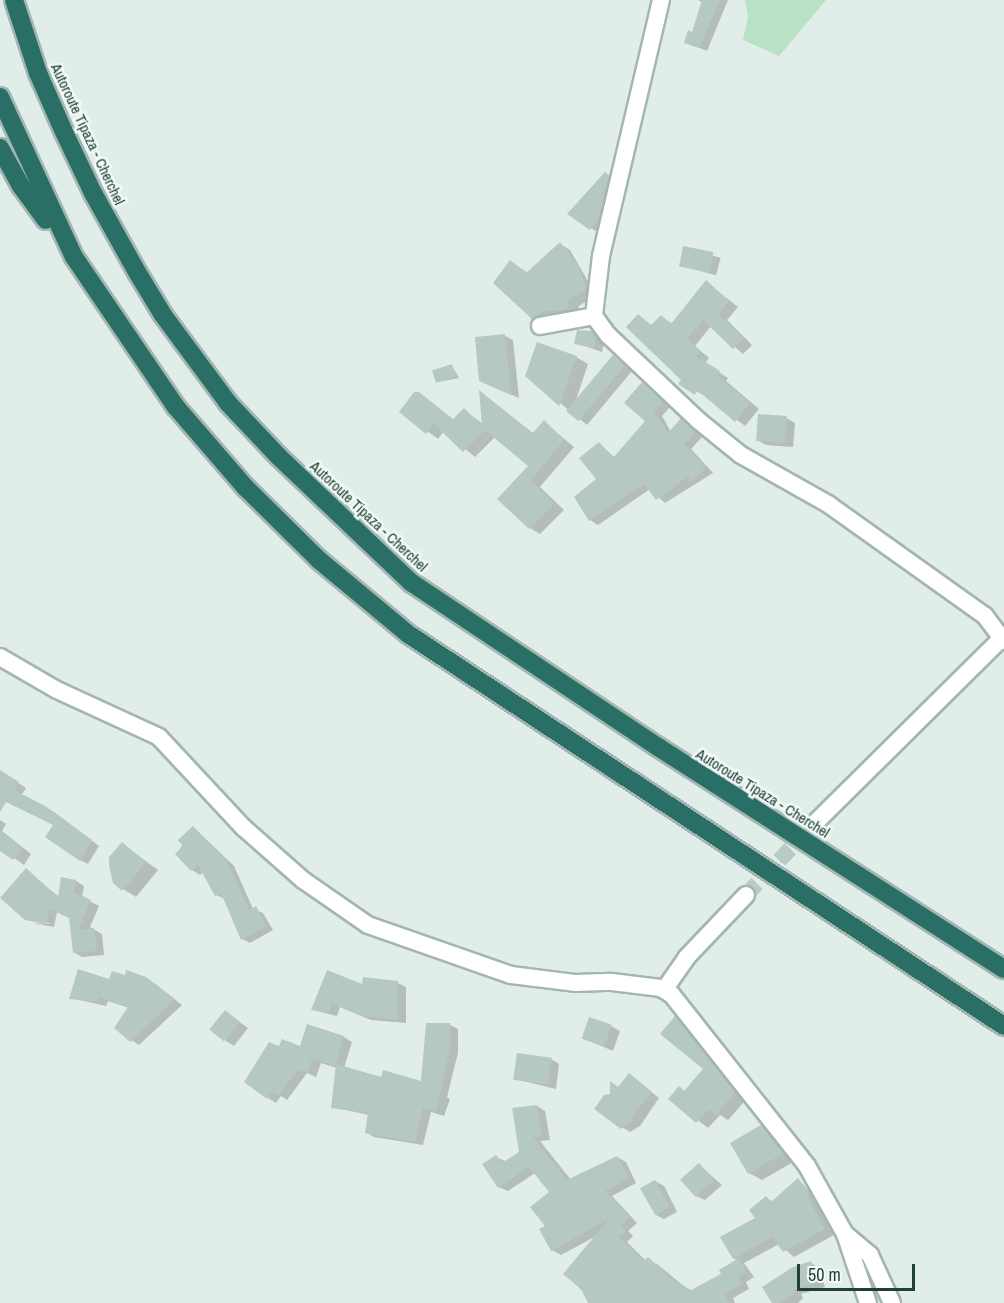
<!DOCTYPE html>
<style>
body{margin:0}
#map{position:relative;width:1004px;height:1303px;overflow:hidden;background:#e1ede9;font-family:"Archivo Narrow",sans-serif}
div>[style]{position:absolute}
.green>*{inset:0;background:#b8e1c6}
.shadow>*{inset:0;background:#0003;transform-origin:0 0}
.building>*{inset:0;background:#b6c8c2;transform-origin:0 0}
.street-tunnel>*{height:16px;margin-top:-8px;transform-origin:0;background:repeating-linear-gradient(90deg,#bacac6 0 16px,transparent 0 24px)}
.roads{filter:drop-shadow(2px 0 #a3b6b1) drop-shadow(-2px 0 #a3b6b1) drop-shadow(0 2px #a3b6b1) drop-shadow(0 -2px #a3b6b1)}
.street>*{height:16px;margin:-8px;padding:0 8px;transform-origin:8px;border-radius:8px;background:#fff}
.highway>*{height:18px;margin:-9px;padding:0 9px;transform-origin:9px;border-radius:9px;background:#296f66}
span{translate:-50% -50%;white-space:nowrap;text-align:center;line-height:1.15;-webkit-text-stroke:5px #f2f9f6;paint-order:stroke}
.street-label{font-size:15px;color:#20403a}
.scale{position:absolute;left:797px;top:1264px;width:118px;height:27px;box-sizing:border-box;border:3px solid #20403a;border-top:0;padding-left:8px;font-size:18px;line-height:21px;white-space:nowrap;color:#20403a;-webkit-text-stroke:4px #f2f9f6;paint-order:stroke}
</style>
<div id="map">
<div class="green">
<div style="clip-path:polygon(745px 0,826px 0,779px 56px,743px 40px,748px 17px)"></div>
</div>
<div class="shadow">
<div style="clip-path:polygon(698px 0,728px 0,707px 51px,685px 42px,693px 34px,703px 3px)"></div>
<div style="clip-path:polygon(605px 174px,618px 181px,603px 236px,569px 213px)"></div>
<div style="clip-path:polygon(560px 244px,570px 250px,596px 295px,579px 306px,577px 315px,544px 324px,533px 318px,511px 262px,528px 273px)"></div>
<div style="left:684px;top:248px;width:38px;height:18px;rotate:15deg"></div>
<div style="clip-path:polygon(706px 282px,738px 307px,727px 320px,752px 345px,743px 354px,711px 326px,695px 346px,709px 358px,705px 363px,728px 378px,726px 381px,759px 409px,745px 426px,706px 396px,680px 384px,683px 379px,638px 316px,653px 326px,661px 317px,673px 324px)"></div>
<div style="clip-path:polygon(591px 332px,604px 343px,602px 352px,576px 343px)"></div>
<div style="clip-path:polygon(505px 336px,513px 340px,519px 398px,489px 385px)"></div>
<div style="clip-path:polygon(576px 357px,588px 364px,575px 403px,613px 357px,632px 371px,587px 425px,527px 376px)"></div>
<div style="clip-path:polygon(452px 366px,459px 378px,438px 382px)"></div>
<div style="clip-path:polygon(642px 384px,670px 407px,662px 416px,671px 432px,681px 420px,702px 437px,691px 449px,713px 473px,665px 503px,650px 489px,598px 525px,590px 520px,599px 480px,599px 443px,615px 458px,647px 421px)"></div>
<div style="clip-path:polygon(481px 392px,534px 434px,544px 422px,574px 447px,540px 487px,564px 510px,540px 534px,530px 528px,530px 466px,495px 437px,475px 457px,444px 431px,438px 439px,401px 412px,454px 420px,464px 410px,484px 425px)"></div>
<div style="clip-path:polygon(786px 418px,795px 423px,793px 447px,766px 445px,757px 440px)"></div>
<div style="clip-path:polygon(1px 772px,26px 788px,21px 796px,54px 812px,99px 846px,88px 864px,80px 860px,55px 825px,0 798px)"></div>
<div style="clip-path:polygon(0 820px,6px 824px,2px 831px,31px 854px,24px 865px,0 848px)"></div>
<div style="clip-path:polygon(193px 827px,234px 866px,253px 909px,263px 913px,273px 930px,250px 943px,242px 939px,225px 899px,216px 895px,203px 872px,200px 875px,192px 870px,177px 854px)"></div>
<div style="clip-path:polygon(122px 844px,158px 870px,136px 897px,123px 889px)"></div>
<div style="clip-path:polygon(26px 870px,59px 897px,76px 881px,84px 886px,82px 897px,99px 906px,90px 927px,102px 934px,104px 955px,82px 957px,74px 952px,71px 918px,57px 912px,54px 927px,33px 923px,54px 924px,26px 919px)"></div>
<div style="clip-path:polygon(110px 981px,154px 983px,182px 1005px,139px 1045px,131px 1040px,129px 1008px,108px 1001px,106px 1006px,71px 998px)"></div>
<div style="clip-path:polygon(398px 983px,406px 987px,406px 1023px,371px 1020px,340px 1007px,337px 1016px,313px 1010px,364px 986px)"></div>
<div style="clip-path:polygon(226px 1012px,248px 1028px,234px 1046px,226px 1041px)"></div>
<div style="clip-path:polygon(675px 1018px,686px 1024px,746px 1100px,728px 1120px,720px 1115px,708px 1128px,670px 1099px,679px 1088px,685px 1092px,705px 1069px)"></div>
<div style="clip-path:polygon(450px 1025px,458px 1029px,458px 1053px,447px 1097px,450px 1099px,444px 1116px,431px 1112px,423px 1145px,374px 1137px,366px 1132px,369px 1115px,332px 1107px,337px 1068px,321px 1063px,316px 1077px,307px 1073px,287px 1100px,281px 1096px,276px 1103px,268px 1098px,280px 1047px,301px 1048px,344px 1037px,352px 1042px,344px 1068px,382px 1079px,423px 1083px)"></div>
<div style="clip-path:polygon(611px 1026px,620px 1031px,613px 1051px,583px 1038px)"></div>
<div style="clip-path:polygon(551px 1059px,559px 1064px,556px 1089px,515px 1079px)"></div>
<div style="clip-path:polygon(629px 1075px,659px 1098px,640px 1126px,630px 1132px,622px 1127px,611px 1095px)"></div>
<div style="clip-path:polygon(537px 1106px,545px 1111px,550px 1140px,540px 1141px,571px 1180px,617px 1157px,626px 1162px,636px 1183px,612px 1196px,637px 1223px,628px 1231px,633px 1236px,627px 1242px,646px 1261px,657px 1264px,691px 1292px,723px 1274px,738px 1261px,734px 1258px,766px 1198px,774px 1202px,798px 1180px,819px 1200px,816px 1203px,834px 1235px,794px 1257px,779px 1244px,744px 1263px,754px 1277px,746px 1282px,749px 1289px,733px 1298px,735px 1303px,595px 1303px,565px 1274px,598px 1235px,561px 1255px,552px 1250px,548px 1226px,551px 1192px,535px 1173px,508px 1191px,499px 1187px,496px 1157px,505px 1161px,521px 1153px)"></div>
<div style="clip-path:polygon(761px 1127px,774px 1134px,795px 1161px,762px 1180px,749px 1173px)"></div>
<div style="clip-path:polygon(699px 1165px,722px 1185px,705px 1200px,696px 1196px)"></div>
<div style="clip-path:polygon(655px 1181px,664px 1186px,677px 1212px,664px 1219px,656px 1215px)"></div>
<div style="clip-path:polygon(811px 1263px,819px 1268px,825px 1287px,801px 1294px,803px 1298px,798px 1303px,774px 1303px)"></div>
</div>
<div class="building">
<div style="clip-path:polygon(702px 0,720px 0,699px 48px,684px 43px,688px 30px,692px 32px)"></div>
<div style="clip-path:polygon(605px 172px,609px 175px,599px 218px,590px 230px,567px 214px)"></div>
<div style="clip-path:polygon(560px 242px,578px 266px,587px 289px,569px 300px,567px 310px,546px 311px,532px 319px,493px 283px,510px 260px,526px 273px)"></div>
<div style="left:683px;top:246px;width:31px;height:21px;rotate:11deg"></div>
<div style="clip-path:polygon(706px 280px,729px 301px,718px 314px,744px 338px,733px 349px,703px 320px,687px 339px,700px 352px,696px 356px,720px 371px,717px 375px,750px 403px,735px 422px,697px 390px,695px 395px,678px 384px,681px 380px,626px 327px,638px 314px,651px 325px,661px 315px,671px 324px)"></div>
<div style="clip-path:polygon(577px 330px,592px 331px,596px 337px,594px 348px,574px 344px)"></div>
<div style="clip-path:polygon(505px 334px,511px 395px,479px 381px,475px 337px)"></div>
<div style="clip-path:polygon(537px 342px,577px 356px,559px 406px,525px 376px)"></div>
<div style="left:613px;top:355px;width:16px;height:73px;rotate:40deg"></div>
<div style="left:452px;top:364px;width:13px;height:21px;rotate:72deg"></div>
<div style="clip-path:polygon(642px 382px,663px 402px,654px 411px,668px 433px,681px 418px,695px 432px,684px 444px,706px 468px,691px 481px,687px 477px,656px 500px,644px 484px,589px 521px,574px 497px,596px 479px,579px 458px,599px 442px,613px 458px,645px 421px,624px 403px)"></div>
<div style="clip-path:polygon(479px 390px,532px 434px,544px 420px,564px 440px,531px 480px,554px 503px,529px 529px,497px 499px,528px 466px,485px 430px,463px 452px,434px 424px,426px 434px,399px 412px,414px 392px,419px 392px,453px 419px,464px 408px,482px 426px)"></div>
<div style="left:758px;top:414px;width:29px;height:27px;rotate:4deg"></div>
<div style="clip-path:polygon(0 770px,19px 782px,14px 790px,45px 806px,92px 840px,80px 861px,45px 837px,53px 825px,6px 802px,0 812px)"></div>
<div style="clip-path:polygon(193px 826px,226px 860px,249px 910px,256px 906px,266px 926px,241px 940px,221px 893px,215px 896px,198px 865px,191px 871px,175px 854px,183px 846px,178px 840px)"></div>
<div style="clip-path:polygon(0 830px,22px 848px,13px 860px,0 851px)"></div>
<div style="clip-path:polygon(122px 842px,146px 862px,122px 891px,113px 883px,109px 865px,109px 857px)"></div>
<div style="clip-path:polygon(26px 868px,58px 897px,61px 877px,76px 880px,74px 892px,91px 900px,83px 919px,87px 923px,81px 923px,78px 930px,94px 928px,97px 951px,73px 953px,69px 918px,49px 909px,46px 924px,25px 920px,0 898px)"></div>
<div style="clip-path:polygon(78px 969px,109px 979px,112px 971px,125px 975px,126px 970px,146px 977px,175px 999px,130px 1042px,114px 1028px,128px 1007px,99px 997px,98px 1002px,69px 999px)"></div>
<div style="clip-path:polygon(327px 970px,362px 984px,363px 977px,398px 981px,398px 1020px,362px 1016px,332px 1004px,329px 1012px,311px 1010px)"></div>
<div style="left:225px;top:1010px;width:19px;height:25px;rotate:39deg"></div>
<div style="clip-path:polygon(675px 1016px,735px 1092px,716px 1115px,709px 1109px,696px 1123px,668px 1099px,679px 1086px,684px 1091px,703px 1069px,660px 1034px)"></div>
<div style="left:589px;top:1017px;width:24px;height:23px;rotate:19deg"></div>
<div style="clip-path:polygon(426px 1023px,450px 1023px,450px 1048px,436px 1112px,423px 1108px,415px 1142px,365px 1133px,368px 1113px,331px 1108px,336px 1064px,381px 1077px,383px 1070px,421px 1081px)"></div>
<div style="clip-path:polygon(307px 1024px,344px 1036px,335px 1066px,312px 1059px,307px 1073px,298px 1070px,278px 1096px,272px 1092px,267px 1099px,244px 1082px,269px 1042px,279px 1046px,282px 1039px,300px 1046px)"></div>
<div style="left:517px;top:1053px;width:35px;height:27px;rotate:8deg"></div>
<div style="clip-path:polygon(629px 1073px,652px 1092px,631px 1118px,633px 1120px,621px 1129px,594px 1109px,604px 1095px,610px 1094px,610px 1081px,618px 1087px)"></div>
<div style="clip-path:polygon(537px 1105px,542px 1136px,533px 1137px,567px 1180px,617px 1156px,629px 1178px,605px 1191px,630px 1217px,621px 1226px,626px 1231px,619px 1237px,644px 1261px,648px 1257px,672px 1279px,691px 1290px,721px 1274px,719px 1270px,739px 1258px,746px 1272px,738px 1277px,742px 1284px,725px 1294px,729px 1303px,588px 1303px,581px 1289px,563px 1274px,609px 1219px,551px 1251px,539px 1229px,545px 1226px,530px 1207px,549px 1192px,529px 1167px,498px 1188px,482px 1164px,496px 1155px,502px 1163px,519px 1152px,512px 1108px)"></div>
<div style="clip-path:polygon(761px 1125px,784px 1153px,748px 1174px,730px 1143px)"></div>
<div style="left:699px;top:1163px;width:23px;height:25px;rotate:49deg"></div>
<div style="clip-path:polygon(798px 1178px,810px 1193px,807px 1196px,825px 1229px,783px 1252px,772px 1237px,733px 1259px,720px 1237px,755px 1218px,749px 1210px,766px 1196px,771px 1202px)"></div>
<div style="left:655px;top:1180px;width:31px;height:17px;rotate:61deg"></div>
<div style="clip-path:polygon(811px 1261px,817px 1282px,793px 1290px,796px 1293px,780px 1303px,772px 1303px,762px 1287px,793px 1267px)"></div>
</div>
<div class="street-tunnel">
<div style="left:746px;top:895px;width:98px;rotate:-46.2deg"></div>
</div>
<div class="roads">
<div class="street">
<div style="left:661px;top:0;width:263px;rotate:103.2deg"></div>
<div style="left:601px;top:256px;width:60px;rotate:96.7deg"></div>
<div style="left:594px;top:316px;width:24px;rotate:54deg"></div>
<div style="left:608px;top:335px;width:125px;rotate:43.4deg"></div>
<div style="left:699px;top:421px;width:54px;rotate:39deg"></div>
<div style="left:741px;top:455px;width:100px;rotate:29.4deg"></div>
<div style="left:828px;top:504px;width:193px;rotate:35.5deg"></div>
<div style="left:985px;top:616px;width:31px;rotate:53deg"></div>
<div style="left:540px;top:326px;width:55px;rotate:-10.5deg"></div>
<div style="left:0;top:657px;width:66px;rotate:30.1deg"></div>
<div style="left:57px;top:690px;width:112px;rotate:24.7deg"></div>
<div style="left:159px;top:737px;width:125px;rotate:47deg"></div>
<div style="left:244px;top:828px;width:79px;rotate:41.4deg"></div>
<div style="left:303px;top:880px;width:79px;rotate:34.7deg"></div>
<div style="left:368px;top:925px;width:151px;rotate:19.3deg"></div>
<div style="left:511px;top:975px;width:64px;rotate:7.1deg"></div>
<div style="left:575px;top:983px;width:37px;rotate:-2deg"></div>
<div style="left:612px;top:982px;width:49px;rotate:7deg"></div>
<div style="left:661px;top:988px;width:13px;rotate:32deg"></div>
<div style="left:672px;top:995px;width:218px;rotate:51.7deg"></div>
<div style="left:807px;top:1166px;width:78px;rotate:60.8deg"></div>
<div style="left:845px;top:1234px;width:73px;rotate:71.6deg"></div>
<div style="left:814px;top:824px;width:264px;rotate:-44.7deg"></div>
<div style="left:664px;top:990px;width:39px;rotate:-55deg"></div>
<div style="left:686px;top:958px;width:87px;rotate:-46.4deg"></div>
<div style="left:845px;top:1234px;width:33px;rotate:40deg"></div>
<div style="left:870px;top:1255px;width:53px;rotate:65.4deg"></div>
</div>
<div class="highway">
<div style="left:14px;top:0;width:77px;rotate:71.8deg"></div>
<div style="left:38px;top:73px;width:64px;rotate:66.2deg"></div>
<div style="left:64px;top:132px;width:68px;rotate:64.6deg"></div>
<div style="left:93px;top:193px;width:90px;rotate:60.9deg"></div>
<div style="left:137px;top:272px;width:50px;rotate:58.8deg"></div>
<div style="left:163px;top:315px;width:109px;rotate:53.5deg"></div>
<div style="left:228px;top:403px;width:74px;rotate:46.6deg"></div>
<div style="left:279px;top:457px;width:183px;rotate:43.5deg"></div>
<div style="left:412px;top:583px;width:296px;rotate:33.7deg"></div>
<div style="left:658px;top:747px;width:411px;rotate:32.7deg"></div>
<div style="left:0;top:97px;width:176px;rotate:65.2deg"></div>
<div style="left:74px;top:257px;width:181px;rotate:55.8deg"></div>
<div style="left:176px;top:407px;width:107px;rotate:49.2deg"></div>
<div style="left:246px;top:488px;width:103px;rotate:44.6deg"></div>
<div style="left:319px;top:560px;width:116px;rotate:39.7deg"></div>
<div style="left:408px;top:634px;width:713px;rotate:33.33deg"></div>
<div style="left:0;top:148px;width:43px;rotate:61.1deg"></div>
<div style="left:21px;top:186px;width:42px;rotate:53.7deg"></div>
</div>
</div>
<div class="street-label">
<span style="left:88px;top:134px;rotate:65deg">Autoroute Tipaza - Cherchel</span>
<span style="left:369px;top:516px;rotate:43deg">Autoroute Tipaza - Cherchel</span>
<span style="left:763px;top:793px;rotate:32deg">Autoroute Tipaza - Cherchel</span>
</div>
<div class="scale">50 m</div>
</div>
